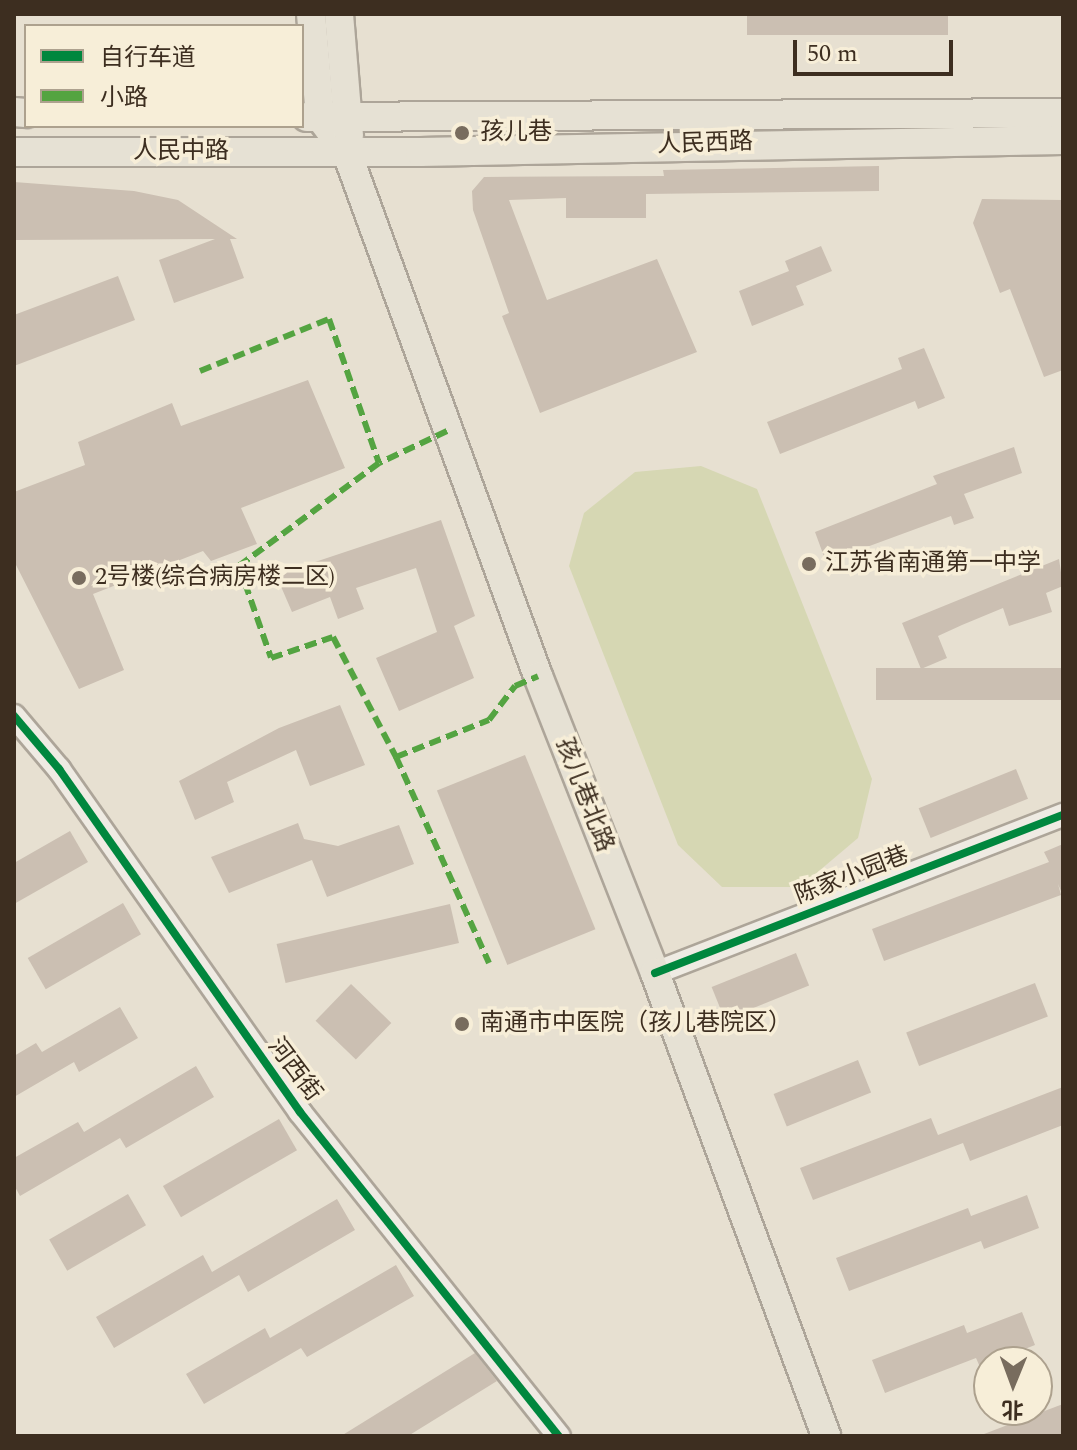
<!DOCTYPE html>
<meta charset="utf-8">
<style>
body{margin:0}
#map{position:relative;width:1077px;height:1450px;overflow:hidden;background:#e7e0d1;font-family:Spectral,"Noto Sans SC",serif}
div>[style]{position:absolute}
.green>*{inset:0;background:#d6d7b3}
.building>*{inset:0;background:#cbbfb2;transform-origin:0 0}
.roads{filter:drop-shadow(2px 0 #ada599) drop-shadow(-2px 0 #ada599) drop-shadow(0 2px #ada599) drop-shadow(0 -2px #ada599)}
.minor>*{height:22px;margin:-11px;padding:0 11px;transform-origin:11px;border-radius:11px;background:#efebe3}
.major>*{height:28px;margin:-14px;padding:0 14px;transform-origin:14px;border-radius:14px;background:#e6e1d4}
.quiet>*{height:6px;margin-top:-3px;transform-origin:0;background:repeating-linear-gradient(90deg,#54a441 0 12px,transparent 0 18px)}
.cycleway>*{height:8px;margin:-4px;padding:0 4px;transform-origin:4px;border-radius:4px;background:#00873e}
.dots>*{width:22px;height:22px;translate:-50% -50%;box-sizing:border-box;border:4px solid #f7eed8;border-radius:50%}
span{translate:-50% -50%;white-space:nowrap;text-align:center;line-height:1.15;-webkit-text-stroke:7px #f7eed8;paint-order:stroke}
.poi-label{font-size:24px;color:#3d2e20}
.left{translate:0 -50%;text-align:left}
.street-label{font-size:24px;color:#3d2e20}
.frame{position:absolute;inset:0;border:16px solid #3d2e20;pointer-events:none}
.legend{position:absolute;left:24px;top:24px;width:280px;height:104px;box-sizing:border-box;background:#f7eed8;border:2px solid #ada18e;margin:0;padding:10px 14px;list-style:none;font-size:24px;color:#3d2e20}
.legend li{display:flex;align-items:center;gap:16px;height:40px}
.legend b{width:40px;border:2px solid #ada18e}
.north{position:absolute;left:973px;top:1346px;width:80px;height:80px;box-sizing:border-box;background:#f7eed8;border:2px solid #ada18e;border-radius:50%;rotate:181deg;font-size:22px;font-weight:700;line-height:32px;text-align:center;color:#3d2e20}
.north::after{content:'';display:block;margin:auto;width:28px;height:36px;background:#786c5e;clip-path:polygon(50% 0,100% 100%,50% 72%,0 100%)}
.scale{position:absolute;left:793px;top:40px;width:160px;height:36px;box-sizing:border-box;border:4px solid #3d2e20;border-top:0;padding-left:10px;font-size:24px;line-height:28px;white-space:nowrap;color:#3d2e20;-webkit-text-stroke:6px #f7eed8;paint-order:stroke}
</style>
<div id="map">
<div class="green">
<div style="clip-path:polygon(701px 466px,757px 489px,872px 779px,858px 838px,800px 887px,722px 887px,678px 845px,569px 566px,584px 513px,635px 472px)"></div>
</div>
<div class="building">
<div style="left:747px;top:14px;width:201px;height:21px"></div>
<div style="clip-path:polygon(879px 166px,879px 191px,646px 194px,646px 218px,566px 218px,566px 198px,509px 200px,547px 300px,657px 259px,697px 352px,540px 413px,502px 316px,509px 313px,473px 210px,472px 191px,484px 177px,664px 176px,663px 170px)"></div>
<div style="clip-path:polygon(14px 182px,134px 191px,178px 200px,237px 239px,230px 239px,244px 278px,174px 303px,159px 260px,215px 239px,14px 240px)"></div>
<div style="clip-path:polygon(982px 199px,1063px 200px,1063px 370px,1044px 377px,1010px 289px,1000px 293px,973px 223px)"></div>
<div style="clip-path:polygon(821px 246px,832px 271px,796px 286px,804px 305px,752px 326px,739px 291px,789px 271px,785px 261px)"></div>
<div style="clip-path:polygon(118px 276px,135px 320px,14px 366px,14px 315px)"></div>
<div style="clip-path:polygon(924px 348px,945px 398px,918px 409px,915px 401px,780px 454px,767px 422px,902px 369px,898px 358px)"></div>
<div style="clip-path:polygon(308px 380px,345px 468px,241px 508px,257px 544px,211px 561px,203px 551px,93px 594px,124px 670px,79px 689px,14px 561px,14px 492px,85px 465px,78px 442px,172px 403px,181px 426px)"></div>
<div style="clip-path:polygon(1014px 447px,1022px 473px,964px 494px,974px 518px,954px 525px,951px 516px,826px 562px,815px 532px,937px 484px,933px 476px)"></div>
<div style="clip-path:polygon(441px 520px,475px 616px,454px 626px,474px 678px,399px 711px,376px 658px,437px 632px,416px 568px,356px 588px,364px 609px,338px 619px,330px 597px,292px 612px,276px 575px)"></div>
<div style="clip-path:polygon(1059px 559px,1063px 586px,1046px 593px,1052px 612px,1009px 626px,1003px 608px,962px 625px,938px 636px,947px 658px,921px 669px,902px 623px)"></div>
<div style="left:1063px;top:668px;width:32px;height:187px;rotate:90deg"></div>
<div style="clip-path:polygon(340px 705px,365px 765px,310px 786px,296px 750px,227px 782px,234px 802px,195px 820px,179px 781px,279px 728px)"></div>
<div style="left:525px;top:755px;width:188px;height:95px;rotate:68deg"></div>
<div style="left:1016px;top:769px;width:32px;height:105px;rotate:68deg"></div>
<div style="clip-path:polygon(298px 823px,304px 839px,338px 846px,399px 825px,414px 864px,327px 897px,312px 860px,229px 893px,211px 857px)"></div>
<div style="clip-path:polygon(70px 831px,88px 862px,14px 904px,14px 863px)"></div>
<div style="clip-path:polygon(1063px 844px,1063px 896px,1058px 884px,1061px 895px,884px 961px,872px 929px,1049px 862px,1044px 852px)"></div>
<div style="left:123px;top:903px;width:36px;height:110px;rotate:60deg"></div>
<div style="left:450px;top:904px;width:40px;height:178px;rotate:77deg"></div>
<div style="left:796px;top:953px;width:35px;height:91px;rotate:68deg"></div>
<div style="left:1035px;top:983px;width:36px;height:138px;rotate:69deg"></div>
<div style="left:351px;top:984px;width:56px;height:51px;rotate:44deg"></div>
<div style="clip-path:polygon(120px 1007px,138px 1038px,79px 1072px,74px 1062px,14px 1097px,14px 1056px,36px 1043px,42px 1052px)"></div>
<div style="left:858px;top:1060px;width:35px;height:91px;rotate:68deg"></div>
<div style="clip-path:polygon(196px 1066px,214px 1097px,126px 1148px,120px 1138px,20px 1196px,14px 1185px,14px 1158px,78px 1122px,84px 1132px)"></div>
<div style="clip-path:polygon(1063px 1087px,1063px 1125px,970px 1161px,963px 1143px,813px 1200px,800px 1168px,931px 1118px,938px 1135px)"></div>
<div style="left:279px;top:1119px;width:36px;height:134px;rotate:60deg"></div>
<div style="left:128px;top:1194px;width:36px;height:91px;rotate:60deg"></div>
<div style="clip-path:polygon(1027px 1195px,1039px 1228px,984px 1249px,981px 1241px,849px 1291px,836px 1258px,968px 1208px,971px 1216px)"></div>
<div style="clip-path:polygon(337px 1199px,355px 1230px,248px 1292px,239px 1275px,114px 1348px,96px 1317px,203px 1255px,212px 1272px)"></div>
<div style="clip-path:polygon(396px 1265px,414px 1296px,307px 1357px,301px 1348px,204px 1404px,186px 1374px,265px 1328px,270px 1338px)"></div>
<div style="clip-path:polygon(1022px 1312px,1035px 1345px,980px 1367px,976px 1358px,885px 1393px,872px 1360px,964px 1325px,967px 1333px)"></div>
<div style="clip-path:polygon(475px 1353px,497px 1381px,408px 1436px,341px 1436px)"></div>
<div style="clip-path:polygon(1063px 1404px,1063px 1436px,984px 1436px,984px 1434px)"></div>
</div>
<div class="roads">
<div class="minor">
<div style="left:14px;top:716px;width:70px;rotate:49.7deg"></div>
<div style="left:59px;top:769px;width:419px;rotate:54.9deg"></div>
<div style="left:300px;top:1112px;width:415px;rotate:51.4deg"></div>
<div style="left:655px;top:973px;width:438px;rotate:-21.2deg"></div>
</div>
<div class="major">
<div style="left:311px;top:14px;width:103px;rotate:85deg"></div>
<div style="left:320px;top:117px;width:45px;rotate:53.1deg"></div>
<div style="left:347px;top:153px;width:557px;rotate:69.94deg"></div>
<div style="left:538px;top:676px;width:319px;rotate:68.5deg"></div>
<div style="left:655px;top:973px;width:494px;rotate:69.7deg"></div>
<div style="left:339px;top:14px;width:122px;rotate:85.3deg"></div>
<div style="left:14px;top:112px;width:12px;rotate:5deg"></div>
<div style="left:307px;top:117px;width:756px;rotate:-0.3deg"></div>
<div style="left:14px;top:152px;width:406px"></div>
<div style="left:420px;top:152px;width:643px;rotate:-1.07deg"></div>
</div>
</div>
<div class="quiet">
<div style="left:200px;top:371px;width:139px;rotate:-22deg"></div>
<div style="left:329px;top:319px;width:152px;rotate:70.9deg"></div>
<div style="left:447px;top:431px;width:75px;rotate:154.8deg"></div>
<div style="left:379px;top:463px;width:174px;rotate:143.7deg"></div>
<div style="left:239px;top:566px;width:97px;rotate:70.8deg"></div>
<div style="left:271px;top:658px;width:65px;rotate:-18.7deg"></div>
<div style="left:333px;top:637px;width:136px;rotate:62.3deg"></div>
<div style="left:396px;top:757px;width:226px;rotate:65.7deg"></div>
<div style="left:396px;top:757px;width:100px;rotate:-21.7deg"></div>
<div style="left:489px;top:720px;width:43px;rotate:-52.6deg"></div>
<div style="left:515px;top:686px;width:25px;rotate:-23deg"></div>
</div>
<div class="cycleway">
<div style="left:14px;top:716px;width:70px;rotate:49.7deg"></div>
<div style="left:59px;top:769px;width:419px;rotate:54.9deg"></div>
<div style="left:300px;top:1112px;width:415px;rotate:51.4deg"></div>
<div style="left:655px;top:973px;width:438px;rotate:-21.2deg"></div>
</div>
<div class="dots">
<div style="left:462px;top:133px;background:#786c5e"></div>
<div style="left:809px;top:564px;background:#786c5e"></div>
<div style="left:79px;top:578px;background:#786c5e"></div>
<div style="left:462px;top:1024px;background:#786c5e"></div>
</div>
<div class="poi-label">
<span class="left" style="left:480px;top:133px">孩儿巷</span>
<span class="left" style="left:825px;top:564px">江苏省南通第一中学</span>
<span class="left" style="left:95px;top:578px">2号楼(综合病房楼二区)</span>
<span class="left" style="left:480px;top:1024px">南通市中医院（孩儿巷院区）</span>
</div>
<div class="street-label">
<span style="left:705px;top:144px;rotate:-2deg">人民西路</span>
<span style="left:181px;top:152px">人民中路</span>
<span style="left:584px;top:795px;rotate:69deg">孩儿巷北路</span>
<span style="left:852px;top:876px;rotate:-21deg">陈家小园巷</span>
<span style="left:294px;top:1070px;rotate:53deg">河西街</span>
</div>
<div class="frame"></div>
<ul class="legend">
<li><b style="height:10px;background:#00873e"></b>自行车道</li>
<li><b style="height:10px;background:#54a441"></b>小路</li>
</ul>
<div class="north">北</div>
<div class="scale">50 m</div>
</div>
